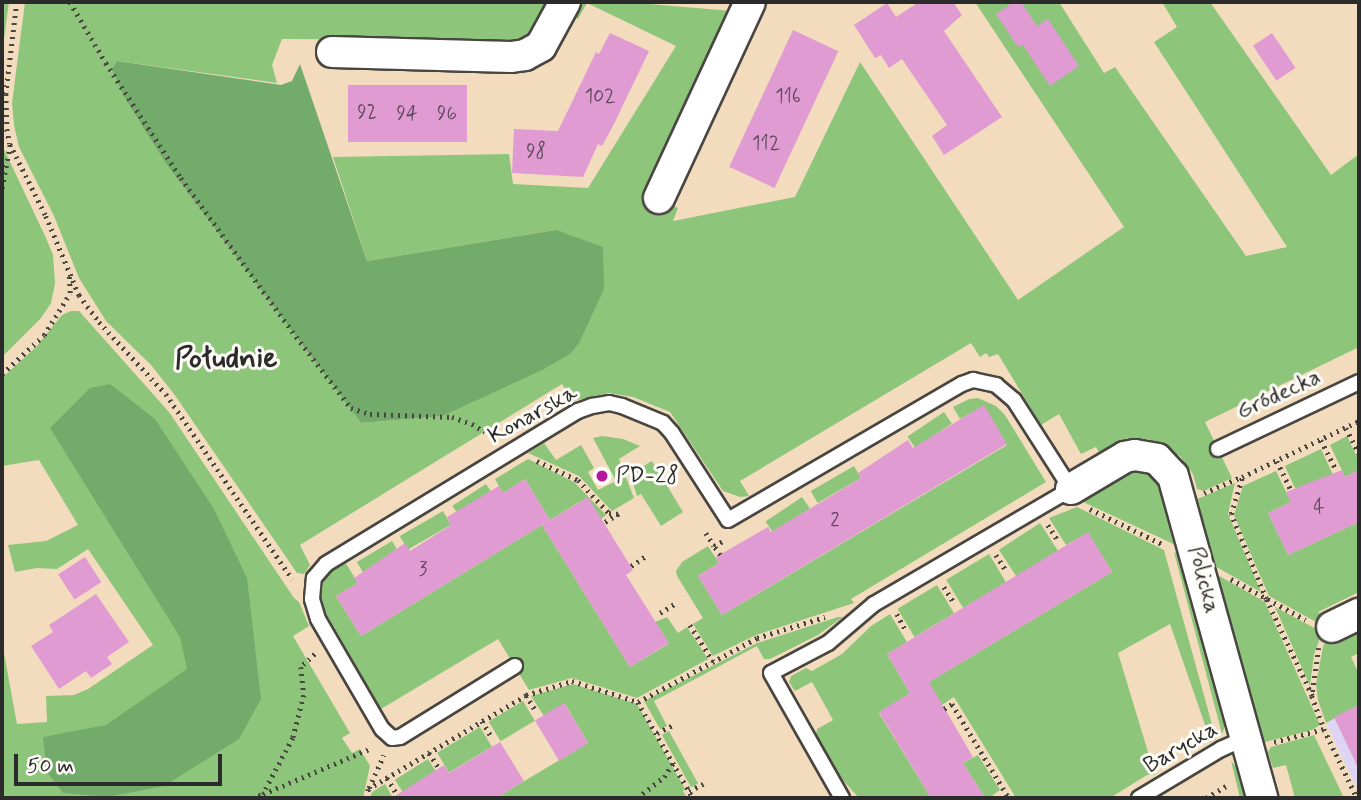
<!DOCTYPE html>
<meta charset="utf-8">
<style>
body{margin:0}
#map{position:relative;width:1361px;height:800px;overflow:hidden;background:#f3dcbe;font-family:Mynerve,sans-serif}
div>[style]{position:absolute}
.built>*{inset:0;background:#ded5f5}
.green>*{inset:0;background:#8dc67a;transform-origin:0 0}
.forest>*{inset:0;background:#72ab6a}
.building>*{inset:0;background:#e09bd2;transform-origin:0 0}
.path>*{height:4.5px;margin-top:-2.25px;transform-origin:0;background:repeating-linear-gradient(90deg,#494641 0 2px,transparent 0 7px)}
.roads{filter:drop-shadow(2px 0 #494641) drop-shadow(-2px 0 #494641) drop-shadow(0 2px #494641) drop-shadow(0 -2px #494641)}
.service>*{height:14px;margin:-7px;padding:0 7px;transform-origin:7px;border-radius:7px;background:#fff}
.minor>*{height:30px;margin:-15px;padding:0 15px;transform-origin:15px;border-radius:15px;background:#fff}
.dots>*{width:19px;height:19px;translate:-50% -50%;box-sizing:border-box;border:4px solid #fdfcf7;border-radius:50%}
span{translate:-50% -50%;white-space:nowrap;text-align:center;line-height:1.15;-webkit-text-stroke:6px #fdfcf7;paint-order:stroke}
.number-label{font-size:19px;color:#584755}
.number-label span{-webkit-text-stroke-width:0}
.street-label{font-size:23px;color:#2b2b2b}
.poi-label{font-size:23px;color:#2b2b2b}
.left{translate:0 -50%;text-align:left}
.district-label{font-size:30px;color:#2b2b2b;font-weight:700}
.frame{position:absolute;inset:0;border:4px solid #2b2b2b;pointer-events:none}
.scale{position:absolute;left:14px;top:754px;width:208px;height:32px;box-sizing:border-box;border:4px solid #2b2b2b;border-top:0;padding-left:9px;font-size:21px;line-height:24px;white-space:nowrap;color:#2b2b2b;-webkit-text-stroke:5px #fdfcf7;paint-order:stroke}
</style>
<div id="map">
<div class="built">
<div style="clip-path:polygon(1335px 718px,1359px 770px,1359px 793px,1326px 723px)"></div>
</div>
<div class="green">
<div style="clip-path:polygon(2px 2px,9px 2px,2px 54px)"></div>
<div style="clip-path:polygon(25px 2px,553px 2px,527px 44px,467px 40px,282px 39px,272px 65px,277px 83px,117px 61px,125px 99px,164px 161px,361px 423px,443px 416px,570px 354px,556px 230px,367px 261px,333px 157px,509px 154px,513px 184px,588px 188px,676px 46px,587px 3px,578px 19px,571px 15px,578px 2px,626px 2px,732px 11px,647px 193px,678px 208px,673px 221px,795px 197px,860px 62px,1018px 300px,1124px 227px,975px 2px,1059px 2px,1104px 73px,1115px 67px,1246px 256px,1287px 247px,1154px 42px,1177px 27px,1162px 2px,1210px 2px,1331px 175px,1359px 154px,1359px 347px,1205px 422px,1232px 478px,1204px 491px,1197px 489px,1193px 474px,1180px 456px,1148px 439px,1128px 438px,1099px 452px,1096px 447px,1081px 454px,1059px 414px,1041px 425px,998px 354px,989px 357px,986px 353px,980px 357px,971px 343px,740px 481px,749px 496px,740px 497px,723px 491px,670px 412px,633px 397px,609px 393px,573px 401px,562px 384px,300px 545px,310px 565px,304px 574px,297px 573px,174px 394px,151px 365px,106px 321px,79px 278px,54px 216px,19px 147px,14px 125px,12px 103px)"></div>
<div style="clip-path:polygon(2px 145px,46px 238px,53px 255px,55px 283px,51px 303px,41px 318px,2px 357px)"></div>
<div style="clip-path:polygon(71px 311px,79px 311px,169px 412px,294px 598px,299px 602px,309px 626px,293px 636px,350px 733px,342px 738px,352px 753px,360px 749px,370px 766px,363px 798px,2px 798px,2px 642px,17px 724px,47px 722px,46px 696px,74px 695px,88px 689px,153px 645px,88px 549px,57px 569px,37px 568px,15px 572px,8px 545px,46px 541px,78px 525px,39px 460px,2px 466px,2px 378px,36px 347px,62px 315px)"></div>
<div style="clip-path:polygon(978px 398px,996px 406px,1005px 415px,1046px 482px,851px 599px,854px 603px,756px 635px,713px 656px,693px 624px,703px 618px,677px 576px,676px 571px,682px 562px,708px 546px,719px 563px,698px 576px,722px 615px,1007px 445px,984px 406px,960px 419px,953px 407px,969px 399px)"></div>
<div style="left:944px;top:412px;width:14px;height:44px;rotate:56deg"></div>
<div style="clip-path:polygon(602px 436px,623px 439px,640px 446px,619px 459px,634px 498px,612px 511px,579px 476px,528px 453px,544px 443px,556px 460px,581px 445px,594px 468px,588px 472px,598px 490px,616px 481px,593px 438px)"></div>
<div style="clip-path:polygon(1347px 436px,1359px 461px,1359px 470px,1345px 477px,1330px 445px)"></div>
<div style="left:1321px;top:449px;width:35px;height:40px;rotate:65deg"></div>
<div style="clip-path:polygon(528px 459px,574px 482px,606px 515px,595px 524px,581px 501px,550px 520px,525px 479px,503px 493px,495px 479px)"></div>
<div style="clip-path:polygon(652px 461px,683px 512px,661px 526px,641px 494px,637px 496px,630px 474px)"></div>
<div style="left:854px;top:466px;width:14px;height:50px;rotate:60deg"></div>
<div style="clip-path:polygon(1134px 468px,1149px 470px,1163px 482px,1182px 548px,1079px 500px)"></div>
<div style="clip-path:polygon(1276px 471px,1291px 502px,1268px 513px,1288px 555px,1359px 522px,1359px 592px,1318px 612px,1327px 619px,1318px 623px,1269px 596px,1234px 515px,1243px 486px)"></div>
<div style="clip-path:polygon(1235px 483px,1228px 514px,1261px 592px,1211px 564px,1195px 500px)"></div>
<div style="left:486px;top:484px;width:17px;height:40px;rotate:57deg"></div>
<div style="left:802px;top:497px;width:14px;height:44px;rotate:56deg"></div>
<div style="clip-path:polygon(1077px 507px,1164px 550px,1216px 739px,1211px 742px,1170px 624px,1118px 653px,1155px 775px,1147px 775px,1110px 798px,1016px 798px,954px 697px,942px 705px,919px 688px,1112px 572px,1088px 533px,1066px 545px,1049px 518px)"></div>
<div style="left:443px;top:511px;width:16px;height:50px;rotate:60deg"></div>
<div style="left:1040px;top:523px;width:33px;height:49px;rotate:57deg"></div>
<div style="clip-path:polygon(542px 525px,630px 667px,668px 644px,655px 622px,667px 617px,678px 633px,687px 627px,708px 659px,637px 698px,572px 678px,529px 690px,498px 639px,381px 709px,323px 608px,320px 600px,324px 577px,345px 562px,358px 583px,336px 596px,361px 636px)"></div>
<div style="left:392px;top:541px;width:17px;height:41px;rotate:59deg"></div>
<div style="clip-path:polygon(1174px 552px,1183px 557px,1226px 723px,1222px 734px)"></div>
<div style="left:989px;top:554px;width:33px;height:50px;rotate:59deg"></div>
<div style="clip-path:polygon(1214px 573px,1265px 602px,1320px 725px,1312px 730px,1261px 743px)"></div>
<div style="left:937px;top:585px;width:33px;height:46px;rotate:59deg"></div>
<div style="clip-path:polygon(1275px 607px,1322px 632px,1314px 655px,1310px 686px)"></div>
<div style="clip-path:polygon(890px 614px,907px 642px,887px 654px,910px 693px,879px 713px,931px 798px,859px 798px,841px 778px,816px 735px,817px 729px,833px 720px,812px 682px,795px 691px,789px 682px,791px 676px,806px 668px,812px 671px,842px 654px,871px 626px)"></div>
<div style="clip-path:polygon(838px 617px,843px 617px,818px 635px,770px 659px,764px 659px,757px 646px,654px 701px,667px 726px,663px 728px,660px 729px,644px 701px,757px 643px)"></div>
<div style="clip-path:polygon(1359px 623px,1359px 653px,1351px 657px,1359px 674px,1359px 705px,1326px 723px,1318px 700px,1316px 684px,1323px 647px,1327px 638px)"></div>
<div style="clip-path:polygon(573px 684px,637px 704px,685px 789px,683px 791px,687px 798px,496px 798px,588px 743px,565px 704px,544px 716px,531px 696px)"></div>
<div style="left:523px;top:701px;width:23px;height:40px;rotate:59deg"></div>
<div style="left:480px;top:727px;width:23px;height:50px;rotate:59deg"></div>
<div style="left:669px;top:731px;width:60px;height:8px;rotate:61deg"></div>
<div style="clip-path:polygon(1314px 735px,1344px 798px,1295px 798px,1286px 765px,1273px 768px,1268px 752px,1271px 747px)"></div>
<div style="clip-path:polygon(978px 755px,1000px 790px,989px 798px,985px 798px,963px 763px)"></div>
<div style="left:428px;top:759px;width:22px;height:39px;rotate:58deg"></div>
<div style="clip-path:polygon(1231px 761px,1241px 772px,1248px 798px,1240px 798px)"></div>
<div style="clip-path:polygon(385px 784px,393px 798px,370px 798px,372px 792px)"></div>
</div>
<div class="forest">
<div style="clip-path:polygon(117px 61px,281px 85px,292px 81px,300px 64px,367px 261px,556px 230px,603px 247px,604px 289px,579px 343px,570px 354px,542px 370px,443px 416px,361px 423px,164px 161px,125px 99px,112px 69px)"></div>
<div style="clip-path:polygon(110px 384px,155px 419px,214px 509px,247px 578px,261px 699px,239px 739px,164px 786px,107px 797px,63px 793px,47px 772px,43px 737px,106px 725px,187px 669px,180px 637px,50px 428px,90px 388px)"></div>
</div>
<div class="building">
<div style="clip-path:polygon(919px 2px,953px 2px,962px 15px,944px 31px,1002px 117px,944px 155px,932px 136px,947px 125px,902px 59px,889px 68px,881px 55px,875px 58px,854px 25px,887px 3px,896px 17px)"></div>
<div style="clip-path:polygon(1014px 2px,1021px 2px,1037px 26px,1048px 19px,1079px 66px,1050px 86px,1023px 45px,1018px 47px,996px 14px)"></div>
<div style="left:793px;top:30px;width:50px;height:151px;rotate:25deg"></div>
<div style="clip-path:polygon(610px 33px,649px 51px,614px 124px,602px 146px,598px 144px,583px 177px,512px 173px,514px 129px,558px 131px,596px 52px,599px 54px)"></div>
<div style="left:1272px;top:33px;width:42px;height:23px;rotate:56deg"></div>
<div style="left:348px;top:85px;width:119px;height:57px"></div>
<div style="clip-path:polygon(984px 405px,1007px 444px,722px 615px,698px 576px,719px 563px,716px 557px,768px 527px,771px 532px,861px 478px,858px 473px,908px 440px,913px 448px)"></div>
<div style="clip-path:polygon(1342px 470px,1345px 477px,1359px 470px,1359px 522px,1288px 555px,1268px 513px,1291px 502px,1286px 492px)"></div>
<div style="clip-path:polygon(525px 479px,550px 520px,361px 636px,336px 596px,358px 583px,354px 578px,405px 543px,410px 551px,451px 525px,447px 517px,499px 486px,503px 493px)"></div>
<div style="clip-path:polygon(588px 497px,633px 570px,626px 575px,669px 643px,630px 667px,542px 525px)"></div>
<div style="clip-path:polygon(1088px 532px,1112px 572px,929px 682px,973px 757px,963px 763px,985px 798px,931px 798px,879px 712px,910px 693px,887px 654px)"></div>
<div style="left:85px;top:557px;width:30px;height:32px;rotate:57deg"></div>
<div style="clip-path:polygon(96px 594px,129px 642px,107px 657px,112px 664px,91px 678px,86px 671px,59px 689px,31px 646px,53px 632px,49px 625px)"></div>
<div style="left:564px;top:703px;width:47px;height:34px;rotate:59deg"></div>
<div style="clip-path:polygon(1359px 705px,1359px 770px,1334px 717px)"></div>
<div style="clip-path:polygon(500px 742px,524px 781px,496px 798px,392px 798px,444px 765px,449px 773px)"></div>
</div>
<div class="path">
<div style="left:17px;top:2px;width:93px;rotate:96.8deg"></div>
<div style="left:6px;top:94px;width:35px;rotate:88deg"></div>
<div style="left:7px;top:129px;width:15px;rotate:79deg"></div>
<div style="left:10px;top:144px;width:80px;rotate:63.4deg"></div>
<div style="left:46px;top:216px;width:86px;rotate:67.3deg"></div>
<div style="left:79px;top:295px;width:34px;rotate:53deg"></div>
<div style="left:99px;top:322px;width:98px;rotate:47.1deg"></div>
<div style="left:166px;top:394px;width:224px;rotate:55.7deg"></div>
<div style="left:70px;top:2px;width:71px;rotate:59.5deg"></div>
<div style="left:106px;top:63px;width:137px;rotate:56.9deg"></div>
<div style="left:181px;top:178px;width:189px;rotate:54deg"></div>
<div style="left:292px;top:331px;width:97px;rotate:52.5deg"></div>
<div style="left:351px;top:408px;width:20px;rotate:18deg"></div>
<div style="left:370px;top:414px;width:82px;rotate:2.1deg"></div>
<div style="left:452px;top:417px;width:21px;rotate:19deg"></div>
<div style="left:472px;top:424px;width:15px;rotate:32deg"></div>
<div style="left:2px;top:188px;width:44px;rotate:-79.5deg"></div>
<div style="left:2px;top:374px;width:57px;rotate:-42.9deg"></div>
<div style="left:44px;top:335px;width:49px;rotate:-58.2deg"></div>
<div style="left:70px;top:293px;width:18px;rotate:-93deg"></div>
<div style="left:1346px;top:428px;width:29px;rotate:63deg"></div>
<div style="left:1321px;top:440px;width:34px;rotate:63deg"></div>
<div style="left:537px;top:461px;width:45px;rotate:24.9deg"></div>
<div style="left:578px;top:480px;width:45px;rotate:46.8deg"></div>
<div style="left:609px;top:513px;width:10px;rotate:6deg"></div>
<div style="left:619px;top:514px;width:17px;rotate:149deg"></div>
<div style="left:1277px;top:461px;width:32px;rotate:64deg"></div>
<div style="left:1204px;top:493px;width:40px;rotate:-23.4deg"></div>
<div style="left:1090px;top:509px;width:82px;rotate:25.9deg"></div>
<div style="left:1048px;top:525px;width:17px;rotate:57deg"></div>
<div style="left:706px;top:533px;width:15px;rotate:58deg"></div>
<div style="left:720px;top:555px;width:11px;rotate:-124deg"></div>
<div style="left:714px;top:546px;width:13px;rotate:-29deg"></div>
<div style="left:996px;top:555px;width:17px;rotate:57deg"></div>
<div style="left:631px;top:566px;width:18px;rotate:-34deg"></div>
<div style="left:1231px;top:579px;width:85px;rotate:28.7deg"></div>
<div style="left:944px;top:587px;width:17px;rotate:57deg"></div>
<div style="left:660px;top:613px;width:19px;rotate:-32deg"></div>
<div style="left:897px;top:614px;width:17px;rotate:62deg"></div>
<div style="left:690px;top:625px;width:43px;rotate:57.4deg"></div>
<div style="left:1319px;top:648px;width:49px;rotate:98.3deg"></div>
<div style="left:1312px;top:696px;width:35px;rotate:70deg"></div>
<div style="left:1324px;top:729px;width:76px;rotate:64.4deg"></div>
<div style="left:315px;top:654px;width:19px;rotate:137deg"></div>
<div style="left:301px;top:667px;width:28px;rotate:84deg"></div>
<div style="left:304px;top:695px;width:44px;rotate:104.3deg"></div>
<div style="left:293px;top:738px;width:64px;rotate:118.2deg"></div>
<div style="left:263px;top:794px;width:118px;rotate:-22.9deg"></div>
<div style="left:526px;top:695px;width:48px;rotate:-16.9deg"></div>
<div style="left:572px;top:681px;width:69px;rotate:17.7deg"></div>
<div style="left:638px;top:702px;width:111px;rotate:60.2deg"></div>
<div style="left:1312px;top:696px;width:107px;rotate:-115.4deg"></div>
<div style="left:1266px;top:599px;width:92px;rotate:-112.4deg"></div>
<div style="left:1231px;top:514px;width:39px;rotate:-73deg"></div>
<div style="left:1242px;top:477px;width:130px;rotate:-25.6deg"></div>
<div style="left:638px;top:702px;width:135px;rotate:-28.3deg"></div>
<div style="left:757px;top:638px;width:71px;rotate:-17.2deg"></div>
<div style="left:944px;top:709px;width:9px;rotate:-32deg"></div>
<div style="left:952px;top:704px;width:110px;rotate:58.8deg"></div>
<div style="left:482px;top:721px;width:17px;rotate:59deg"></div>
<div style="left:657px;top:733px;width:18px;rotate:-27deg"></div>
<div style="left:1274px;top:742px;width:52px;rotate:-14.6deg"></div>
<div style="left:429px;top:753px;width:18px;rotate:56deg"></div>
<div style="left:387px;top:778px;width:19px;rotate:58deg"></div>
<div style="left:369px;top:788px;width:36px;rotate:-66deg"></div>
<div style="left:689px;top:791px;width:16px;rotate:-27deg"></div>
<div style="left:252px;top:798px;width:12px;rotate:-20deg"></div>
<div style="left:366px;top:798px;width:9px;rotate:-77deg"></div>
<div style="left:368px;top:789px;width:184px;rotate:-30.7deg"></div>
<div style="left:526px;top:695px;width:19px;rotate:58deg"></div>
<div style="left:637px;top:798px;width:34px;rotate:-38deg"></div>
<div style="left:664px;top:777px;width:17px;rotate:-57deg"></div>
<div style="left:1206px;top:798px;width:27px;rotate:-31deg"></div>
</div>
<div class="roads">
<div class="service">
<div style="left:1218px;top:449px;width:156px;rotate:-25.4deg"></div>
<div style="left:515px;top:666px;width:135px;rotate:148.3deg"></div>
<div style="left:400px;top:737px;width:8px;rotate:173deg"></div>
<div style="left:392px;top:738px;width:13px;rotate:-138deg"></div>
<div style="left:382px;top:729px;width:127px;rotate:-120.2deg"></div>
<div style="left:318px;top:619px;width:21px;rotate:-107deg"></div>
<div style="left:312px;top:599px;width:21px;rotate:-85deg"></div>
<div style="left:314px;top:578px;width:18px;rotate:-49deg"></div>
<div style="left:326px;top:564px;width:295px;rotate:-31.3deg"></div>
<div style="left:578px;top:411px;width:15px;rotate:-20deg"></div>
<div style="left:592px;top:406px;width:17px;rotate:-10deg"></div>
<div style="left:609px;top:403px;width:13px;rotate:13deg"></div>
<div style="left:622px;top:406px;width:44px;rotate:22.5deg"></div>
<div style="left:663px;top:423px;width:13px;rotate:48deg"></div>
<div style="left:672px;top:433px;width:103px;rotate:57.2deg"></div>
<div style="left:728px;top:520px;width:271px;rotate:-30.2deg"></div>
<div style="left:962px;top:384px;width:12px;rotate:-20deg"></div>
<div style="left:973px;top:380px;width:24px;rotate:12deg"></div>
<div style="left:996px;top:385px;width:23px;rotate:40deg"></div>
<div style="left:1014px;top:400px;width:106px;rotate:57.4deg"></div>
<div style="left:1071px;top:489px;width:228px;rotate:149.7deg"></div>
<div style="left:874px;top:604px;width:60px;rotate:139.7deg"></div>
<div style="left:828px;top:643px;width:64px;rotate:152.2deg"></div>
<div style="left:771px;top:673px;width:144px;rotate:60.4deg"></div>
<div style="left:1139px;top:798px;width:96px;rotate:-30.9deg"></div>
<div style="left:1221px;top:749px;width:27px;rotate:-24deg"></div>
</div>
<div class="minor">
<div style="left:332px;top:52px;width:179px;rotate:1.6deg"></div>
<div style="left:511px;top:57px;width:14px;rotate:-8deg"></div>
<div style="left:525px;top:55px;width:18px;rotate:-29deg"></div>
<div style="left:541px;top:46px;width:50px;rotate:-61.4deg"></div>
<div style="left:659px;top:198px;width:216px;rotate:-65.1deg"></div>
<div style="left:1071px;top:489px;width:63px;rotate:-30.7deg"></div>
<div style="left:1125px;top:457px;width:10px;rotate:-11deg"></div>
<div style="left:1135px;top:455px;width:22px;rotate:10deg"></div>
<div style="left:1157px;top:459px;width:23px;rotate:47deg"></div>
<div style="left:1173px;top:476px;width:334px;rotate:74.5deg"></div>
<div style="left:1332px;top:627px;width:30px;rotate:-26deg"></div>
</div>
</div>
<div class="dots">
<div style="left:602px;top:476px;background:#b5179e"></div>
</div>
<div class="number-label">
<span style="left:600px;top:97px">102</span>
<span style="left:788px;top:97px">116</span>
<span style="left:367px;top:113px">92</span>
<span style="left:407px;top:114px">94</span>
<span style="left:447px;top:114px">96</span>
<span style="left:766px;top:144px">112</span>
<span style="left:536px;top:152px">98</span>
<span style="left:1319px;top:508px">4</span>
<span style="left:835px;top:521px">2</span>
<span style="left:423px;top:570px">3</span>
</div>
<div class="street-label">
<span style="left:1279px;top:395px;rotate:-25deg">Gródecka</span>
<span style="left:533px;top:415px;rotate:-29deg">Konarska</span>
<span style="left:1203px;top:580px;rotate:75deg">Policka</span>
<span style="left:1181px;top:748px;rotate:-30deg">Barycka</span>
</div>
<div class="poi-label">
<span class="left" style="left:616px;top:476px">PD-28</span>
</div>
<div class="district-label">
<span style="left:226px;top:359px">Południe</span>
</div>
<div class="frame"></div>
<div class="scale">50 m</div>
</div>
